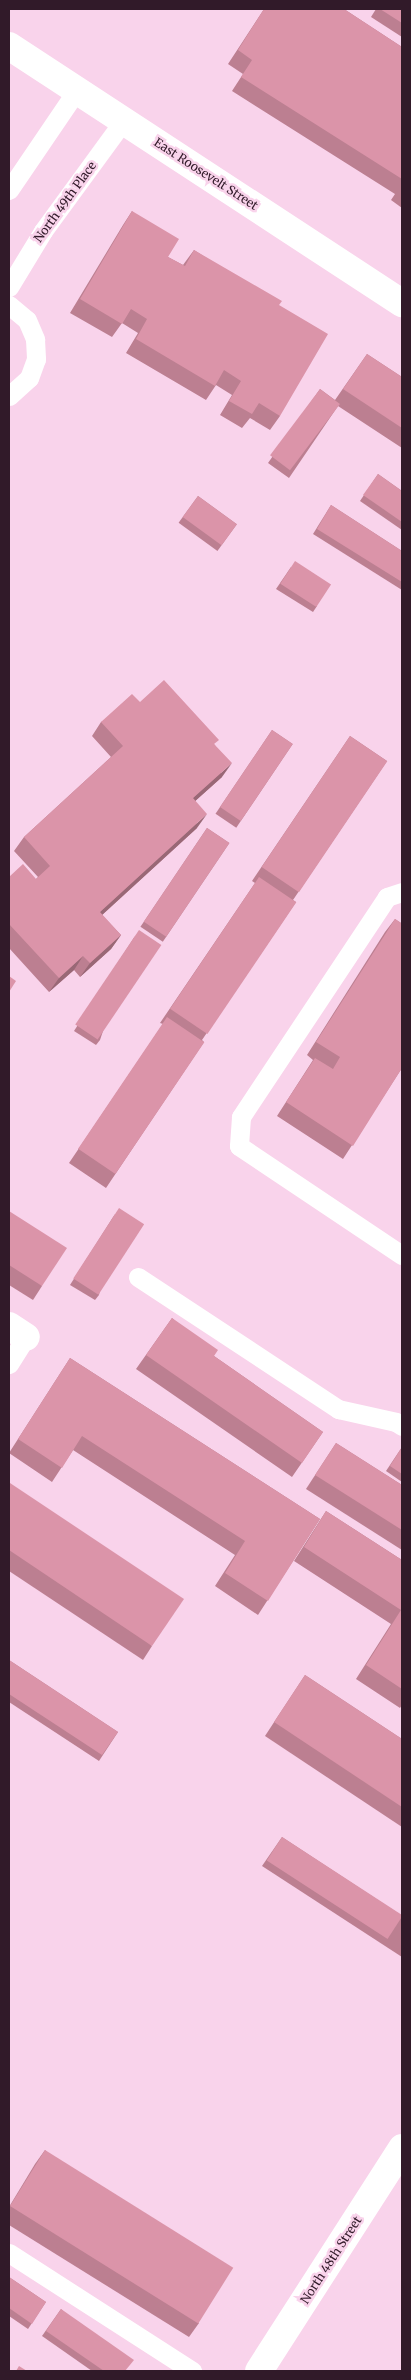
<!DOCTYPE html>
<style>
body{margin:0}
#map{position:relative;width:411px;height:2380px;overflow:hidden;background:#f9d3eb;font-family:Merriweather,serif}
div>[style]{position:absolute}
.lane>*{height:19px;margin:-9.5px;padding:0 9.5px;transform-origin:9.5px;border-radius:9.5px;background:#fff}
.street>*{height:28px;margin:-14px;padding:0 14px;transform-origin:14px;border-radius:14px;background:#fff}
.secondary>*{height:28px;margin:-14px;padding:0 14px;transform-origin:14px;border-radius:14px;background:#fff}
.wall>*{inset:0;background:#bc7f91;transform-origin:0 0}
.shaded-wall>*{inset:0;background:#996876}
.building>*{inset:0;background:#db94a9;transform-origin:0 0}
span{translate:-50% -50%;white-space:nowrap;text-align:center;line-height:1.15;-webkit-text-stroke:5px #f9d3eb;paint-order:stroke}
.street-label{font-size:12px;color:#311a29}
.frame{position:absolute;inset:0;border:10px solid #311a29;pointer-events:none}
</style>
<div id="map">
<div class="lane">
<div style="left:9px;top:190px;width:121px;rotate:-55.8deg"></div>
<div style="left:9px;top:287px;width:66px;rotate:-58.7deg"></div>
<div style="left:43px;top:231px;width:137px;rotate:-53.9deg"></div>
<div style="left:9px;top:305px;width:23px;rotate:40deg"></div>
<div style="left:27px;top:320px;width:21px;rotate:67deg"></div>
<div style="left:35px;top:339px;width:20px;rotate:87deg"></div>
<div style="left:36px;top:359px;width:20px;rotate:110deg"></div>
<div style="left:29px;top:378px;width:27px;rotate:138deg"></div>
<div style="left:402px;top:892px;width:16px;rotate:162deg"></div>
<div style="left:387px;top:897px;width:264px;rotate:123.6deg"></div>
<div style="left:241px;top:1117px;width:29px;rotate:94deg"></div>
<div style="left:239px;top:1146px;width:196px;rotate:33.8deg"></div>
<div style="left:138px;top:1277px;width:240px;rotate:33.4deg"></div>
<div style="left:338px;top:1409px;width:59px;rotate:12.6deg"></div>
<div style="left:396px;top:1422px;width:7px;rotate:34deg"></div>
<div style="left:9px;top:1364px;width:32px;rotate:-58deg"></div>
<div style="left:9px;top:2253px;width:218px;rotate:32.8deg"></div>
</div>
<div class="street">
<div style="left:9px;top:46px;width:470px;rotate:33.2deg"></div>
<div style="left:9px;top:1326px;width:20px;rotate:33deg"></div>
</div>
<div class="secondary">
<div style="left:259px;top:2371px;width:265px;rotate:-57.3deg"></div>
</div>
<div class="wall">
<div style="clip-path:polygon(264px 9px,344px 9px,402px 47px,402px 208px,391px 200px,395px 194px,232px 91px,243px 74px,228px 64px)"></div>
<div style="clip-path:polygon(376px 9px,402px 9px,402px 37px,371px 17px)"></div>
<div style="clip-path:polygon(132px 211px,168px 257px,183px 265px,194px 250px,279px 305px,280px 416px,270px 430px,250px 418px,242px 428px,220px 415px,232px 395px,216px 385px,206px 400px,126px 353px,138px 333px,122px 323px,112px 337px,70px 313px,123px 225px)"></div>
<div style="clip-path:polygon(367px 354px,402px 377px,402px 448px,338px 406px,289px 478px,268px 463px,320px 389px,335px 400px)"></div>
<div style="clip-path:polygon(378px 474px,402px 491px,402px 530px,360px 501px)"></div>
<div style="left:198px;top:496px;width:48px;height:33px;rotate:36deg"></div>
<div style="clip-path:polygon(331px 505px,402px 551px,402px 590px,313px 534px)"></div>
<div style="clip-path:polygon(291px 567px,317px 606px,313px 612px,276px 589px)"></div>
<div style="clip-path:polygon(140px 702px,215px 745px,222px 777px,195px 801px,197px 828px,102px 915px,121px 935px,111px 949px,80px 977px,74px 970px,49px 992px,9px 948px,9px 877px,36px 879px,38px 877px,14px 851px,24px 837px,111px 757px,92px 736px,101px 722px)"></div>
<div style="left:272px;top:730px;width:25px;height:101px;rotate:34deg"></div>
<div style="clip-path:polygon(350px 736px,387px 761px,293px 900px,296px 902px,202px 1040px,204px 1042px,106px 1188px,69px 1163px,163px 1024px,160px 1023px,255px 883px,252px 881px)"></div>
<div style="left:207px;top:828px;width:27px;height:119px;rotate:34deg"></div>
<div style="clip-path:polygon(395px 919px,401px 923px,402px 920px,402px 1068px,343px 1159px,277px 1116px,313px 1060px,307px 1055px,385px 932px)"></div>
<div style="clip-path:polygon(135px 936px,100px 1040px,96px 1045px,74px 1031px)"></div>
<div style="clip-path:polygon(9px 1211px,42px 1286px,33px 1300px,9px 1285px)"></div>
<div style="clip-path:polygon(115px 1214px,99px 1295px,95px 1300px,70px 1285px)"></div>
<div style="clip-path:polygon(172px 1318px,214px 1356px,323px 1432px,292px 1477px,136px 1369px)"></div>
<div style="clip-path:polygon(70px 1358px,320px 1519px,258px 1615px,215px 1586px,235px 1555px,73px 1450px,52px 1482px,9px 1453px,61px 1372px)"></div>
<div style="clip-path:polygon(336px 1443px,402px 1485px,402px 1550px,306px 1489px)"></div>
<div style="clip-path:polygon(402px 1447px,402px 1482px,386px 1471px)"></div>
<div style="clip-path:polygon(9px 1484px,152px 1646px,143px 1660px,9px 1571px)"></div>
<div style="clip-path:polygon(326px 1511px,402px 1560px,402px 1705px,400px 1708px,356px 1679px,391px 1624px,294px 1561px,317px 1525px)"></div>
<div style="clip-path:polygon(9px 1660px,118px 1732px,99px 1761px,9px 1702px)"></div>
<div style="clip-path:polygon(305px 1675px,402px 1739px,402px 1827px,265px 1736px)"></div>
<div style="clip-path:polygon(282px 1837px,402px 1916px,402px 1957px,262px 1866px)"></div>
<div style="clip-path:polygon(45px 2150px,199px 2323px,189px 2337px,9px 2225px,9px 2207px,35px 2164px)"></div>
<div style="clip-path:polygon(9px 2277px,46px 2302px,28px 2329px,9px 2316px)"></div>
<div style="clip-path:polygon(61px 2309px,125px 2371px,92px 2371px,42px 2336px)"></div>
</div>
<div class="shaded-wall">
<div style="clip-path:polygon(232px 763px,222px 777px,183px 812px,193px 798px)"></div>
<div style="clip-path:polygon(207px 814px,197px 828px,90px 926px,100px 912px)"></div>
<div style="clip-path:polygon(121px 935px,111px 949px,80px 977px,90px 963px)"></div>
<div style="clip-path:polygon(83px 956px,74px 970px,49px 992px,59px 978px)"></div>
</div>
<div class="building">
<div style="clip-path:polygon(264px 9px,344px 9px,402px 47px,402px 179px,241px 77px,252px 60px,238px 50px)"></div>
<div style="clip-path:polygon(380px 9px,402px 9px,402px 23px)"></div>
<div style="clip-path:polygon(132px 211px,179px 239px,168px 257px,185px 266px,194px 250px,282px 301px,279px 305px,328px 334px,280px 416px,259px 403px,252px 414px,229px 401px,241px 381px,224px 370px,215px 386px,136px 339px,147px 319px,131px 309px,122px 324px,80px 299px)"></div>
<div style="clip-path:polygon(367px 354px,402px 377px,402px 428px,343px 389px)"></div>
<div style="left:320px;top:389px;width:25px;height:83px;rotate:37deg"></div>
<div style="clip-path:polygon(378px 474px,402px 491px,402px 522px,363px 495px)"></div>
<div style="left:198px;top:496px;width:48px;height:26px;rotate:36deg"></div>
<div style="clip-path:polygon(331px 505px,402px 551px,402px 582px,317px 529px)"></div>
<div style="left:295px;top:561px;width:43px;height:27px;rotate:33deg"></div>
<div style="clip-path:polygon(164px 680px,219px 740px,214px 744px,232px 763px,193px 798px,207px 814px,100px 912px,121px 935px,90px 963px,83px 956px,59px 978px,9px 924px,9px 877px,23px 864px,36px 879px,50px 866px,24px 837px,123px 746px,101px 722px,132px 694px,140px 702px)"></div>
<div style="left:272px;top:730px;width:25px;height:93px;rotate:34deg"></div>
<div style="left:350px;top:736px;width:45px;height:158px;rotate:34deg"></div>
<div style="left:207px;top:828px;width:27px;height:113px;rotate:34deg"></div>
<div style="left:259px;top:877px;width:45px;height:159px;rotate:34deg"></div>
<div style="clip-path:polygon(395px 919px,401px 923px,402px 921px,402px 1068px,353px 1146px,286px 1102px,315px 1058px,333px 1069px,340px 1057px,316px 1042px)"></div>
<div style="left:139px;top:930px;width:27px;height:114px;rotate:34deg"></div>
<div style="clip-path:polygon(9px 976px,16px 981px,9px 992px)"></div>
<div style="left:167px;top:1017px;width:45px;height:159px;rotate:34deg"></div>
<div style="left:119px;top:1208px;width:30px;height:84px;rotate:33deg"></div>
<div style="clip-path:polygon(9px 1211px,67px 1248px,42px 1286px,9px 1265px)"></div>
<div style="clip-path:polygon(172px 1318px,218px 1350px,214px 1356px,323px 1432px,302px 1463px,146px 1355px)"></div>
<div style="clip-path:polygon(70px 1358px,320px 1519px,268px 1601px,225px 1573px,245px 1541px,82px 1436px,62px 1468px,18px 1439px)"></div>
<div style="clip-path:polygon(336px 1443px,402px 1485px,402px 1530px,315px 1475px)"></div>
<div style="clip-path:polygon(402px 1447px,402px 1474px,390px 1466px)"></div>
<div style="clip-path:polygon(10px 1483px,184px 1599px,152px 1646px,9px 1550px,9px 1484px)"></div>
<div style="clip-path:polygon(326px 1511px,402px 1560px,402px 1689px,366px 1665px,401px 1610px,304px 1547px)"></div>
<div style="clip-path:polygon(9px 1660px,118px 1732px,102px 1755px,9px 1694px)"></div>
<div style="clip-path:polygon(305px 1675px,402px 1739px,402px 1807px,274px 1722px)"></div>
<div style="left:282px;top:1837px;width:144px;height:28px;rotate:33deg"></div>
<div style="left:45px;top:2150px;width:222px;height:66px;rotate:32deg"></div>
<div style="clip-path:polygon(9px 2277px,46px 2302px,32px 2324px,9px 2308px)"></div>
<div style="clip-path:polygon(61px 2309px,134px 2360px,125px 2371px,104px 2371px,46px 2331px)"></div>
<div style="clip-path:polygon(19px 2366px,27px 2371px,16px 2371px)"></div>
</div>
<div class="street-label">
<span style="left:206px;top:174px;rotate:33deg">East Roosevelt Street</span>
<span style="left:65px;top:202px;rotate:-54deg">North 49th Place</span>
<span style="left:331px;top:2260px;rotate:-57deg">North 48th Street</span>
</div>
<div class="frame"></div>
</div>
